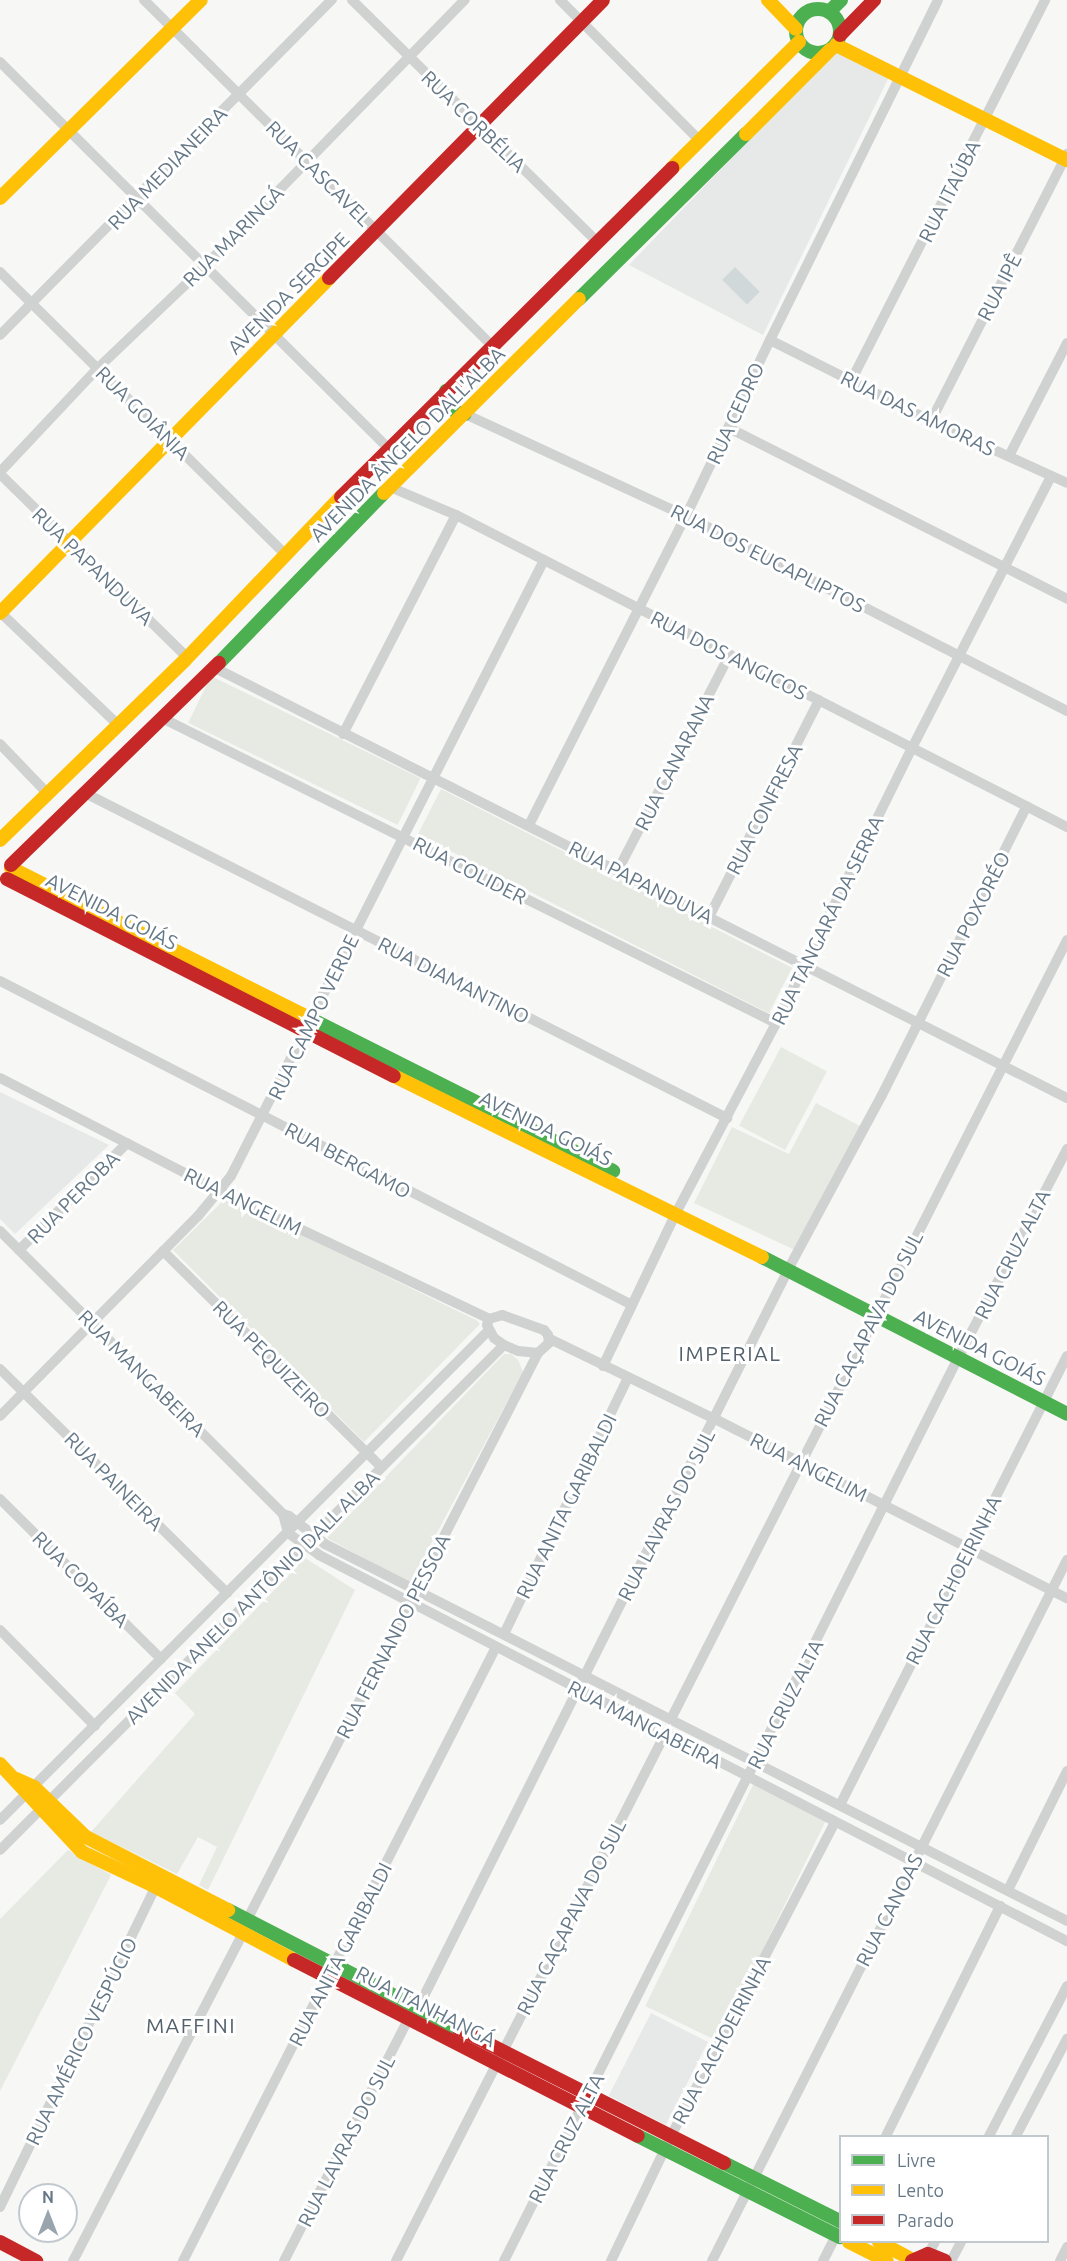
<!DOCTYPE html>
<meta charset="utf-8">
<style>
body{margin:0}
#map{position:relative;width:1067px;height:2261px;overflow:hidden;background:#f7f7f5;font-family:Ubuntu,sans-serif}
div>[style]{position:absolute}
.built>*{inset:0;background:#e7e8e8;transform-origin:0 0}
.green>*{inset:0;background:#e6eae3;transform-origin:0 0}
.water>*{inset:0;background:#d0d8da;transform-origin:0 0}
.street>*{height:10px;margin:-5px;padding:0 5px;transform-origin:5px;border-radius:5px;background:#d0d2d2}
.fast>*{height:14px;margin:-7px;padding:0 7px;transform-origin:7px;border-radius:7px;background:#4caf50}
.fast>.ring{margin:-7px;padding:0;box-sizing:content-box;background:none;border:14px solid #4caf50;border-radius:50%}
.slow>*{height:14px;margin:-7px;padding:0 7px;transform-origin:7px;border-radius:7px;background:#ffc107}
.jam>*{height:14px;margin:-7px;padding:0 7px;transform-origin:7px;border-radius:7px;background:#c62828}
span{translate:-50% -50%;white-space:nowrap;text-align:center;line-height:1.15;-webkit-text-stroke:6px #fff;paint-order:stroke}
.street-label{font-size:20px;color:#657887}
.neighbourhood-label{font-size:21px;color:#53616c;letter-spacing:1.5px}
.legend{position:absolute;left:839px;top:2135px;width:210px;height:108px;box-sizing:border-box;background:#fff;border:2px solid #c1c9cf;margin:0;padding:8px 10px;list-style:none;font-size:18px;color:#657887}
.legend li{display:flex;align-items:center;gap:12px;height:30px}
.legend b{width:30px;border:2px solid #c1c9cf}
.north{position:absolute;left:18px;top:2183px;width:60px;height:60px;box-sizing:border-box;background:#fff;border:2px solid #c1c9cf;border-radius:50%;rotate:0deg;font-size:16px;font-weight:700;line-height:24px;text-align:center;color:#657887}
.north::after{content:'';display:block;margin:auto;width:21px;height:27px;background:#98a4ae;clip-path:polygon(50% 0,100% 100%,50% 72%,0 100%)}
</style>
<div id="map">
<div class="built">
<div style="clip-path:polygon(832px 53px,840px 53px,889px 77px,763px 335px,629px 265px)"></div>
<div style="clip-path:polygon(0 1092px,109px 1145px,15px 1234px,0 1219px)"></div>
<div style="left:651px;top:2013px;width:64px;height:93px;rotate:27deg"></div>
</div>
<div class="green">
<div style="left:211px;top:676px;width:233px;height:52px;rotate:26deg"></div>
<div style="left:441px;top:789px;width:394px;height:51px;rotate:27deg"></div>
<div style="left:781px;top:1047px;width:52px;height:89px;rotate:28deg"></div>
<div style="clip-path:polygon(816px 1103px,862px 1127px,797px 1251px,694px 1203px,732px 1127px,789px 1154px)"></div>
<div style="clip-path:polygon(226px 1198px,476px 1320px,480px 1324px,364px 1442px,173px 1250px)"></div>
<div style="clip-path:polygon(504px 1354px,511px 1354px,518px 1360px,523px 1372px,410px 1583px,327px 1538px)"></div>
<div style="clip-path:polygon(305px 1558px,355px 1590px,208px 1890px,199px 1885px,217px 1847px,198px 1837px,177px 1874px,91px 1832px,195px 1714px,175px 1693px)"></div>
<div style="left:754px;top:1783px;width:81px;height:248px;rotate:26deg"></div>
<div style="clip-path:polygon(68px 1850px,111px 1875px,0 2091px,0 1919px)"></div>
</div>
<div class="water">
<div style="left:735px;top:267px;width:35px;height:18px;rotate:45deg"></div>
</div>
<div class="street">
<div style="left:144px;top:0;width:492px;rotate:44.8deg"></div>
<div style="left:352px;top:0;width:343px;rotate:44.6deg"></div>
<div style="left:560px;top:0;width:196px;rotate:45.2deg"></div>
<div style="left:0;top:62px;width:547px;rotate:44.85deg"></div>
<div style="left:0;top:272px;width:401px;rotate:44.7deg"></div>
<div style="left:0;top:335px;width:472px;rotate:-45.3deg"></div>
<div style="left:770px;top:340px;width:180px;rotate:26.7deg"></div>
<div style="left:931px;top:421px;width:149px;rotate:24.5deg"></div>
<div style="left:851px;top:381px;width:428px;rotate:-63deg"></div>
<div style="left:465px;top:414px;width:243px;rotate:24.8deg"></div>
<div style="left:686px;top:516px;width:428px;rotate:27.1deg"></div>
<div style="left:931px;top:421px;width:300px;rotate:-63deg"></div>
<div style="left:729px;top:428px;width:379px;rotate:26.8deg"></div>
<div style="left:1009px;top:456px;width:127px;rotate:-62.8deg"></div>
<div style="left:0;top:472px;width:143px;rotate:-46.7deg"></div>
<div style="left:98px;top:368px;width:148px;rotate:-43.6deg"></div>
<div style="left:205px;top:266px;width:372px;rotate:-45.7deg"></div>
<div style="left:0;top:474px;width:262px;rotate:44.4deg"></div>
<div style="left:390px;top:487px;width:72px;rotate:23deg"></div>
<div style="left:456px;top:515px;width:686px;rotate:27.05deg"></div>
<div style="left:0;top:612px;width:162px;rotate:43.7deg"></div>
<div style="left:213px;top:667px;width:957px;rotate:26.78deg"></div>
<div style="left:164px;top:719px;width:683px;rotate:26.42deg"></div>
<div style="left:343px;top:734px;width:246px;rotate:-62.7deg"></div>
<div style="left:0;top:744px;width:68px;rotate:46.2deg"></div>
<div style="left:85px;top:793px;width:720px;rotate:26.85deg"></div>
<div style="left:529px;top:825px;width:347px;rotate:-63.1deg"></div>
<div style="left:686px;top:516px;width:195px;rotate:-64.5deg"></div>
<div style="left:770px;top:340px;width:379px;rotate:-63.7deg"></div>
<div style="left:618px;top:870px;width:243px;rotate:-62.6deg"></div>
<div style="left:709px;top:917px;width:243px;rotate:-63.1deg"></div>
<div style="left:0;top:981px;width:710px;rotate:27.14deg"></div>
<div style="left:0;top:1078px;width:247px;rotate:27.2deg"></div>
<div style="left:220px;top:1191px;width:298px;rotate:25.4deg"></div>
<div style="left:0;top:1231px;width:400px;rotate:45deg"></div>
<div style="left:283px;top:1514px;width:6px;rotate:18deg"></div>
<div style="left:289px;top:1516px;width:46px;rotate:37.9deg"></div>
<div style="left:325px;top:1544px;width:832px;rotate:26.93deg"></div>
<div style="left:19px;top:1250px;width:152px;rotate:-44.7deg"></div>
<div style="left:163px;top:1251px;width:307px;rotate:44.7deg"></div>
<div style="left:502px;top:1315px;width:45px;rotate:19.7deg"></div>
<div style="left:544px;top:1330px;width:6px;rotate:51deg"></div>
<div style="left:548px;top:1335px;width:8px;rotate:83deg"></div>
<div style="left:549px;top:1343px;width:15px;rotate:138deg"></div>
<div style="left:538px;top:1353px;width:20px;rotate:-174deg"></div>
<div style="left:518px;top:1351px;width:15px;rotate:-157deg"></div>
<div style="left:504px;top:1345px;width:12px;rotate:-145deg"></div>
<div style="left:494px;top:1338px;width:15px;rotate:-118deg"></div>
<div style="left:487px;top:1325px;width:6px;rotate:-72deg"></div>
<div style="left:489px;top:1319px;width:14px;rotate:-17deg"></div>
<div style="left:550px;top:1339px;width:183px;rotate:25.9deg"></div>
<div style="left:715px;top:1419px;width:395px;rotate:27deg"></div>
<div style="left:603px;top:1366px;width:170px;rotate:-64.5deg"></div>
<div style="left:676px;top:1213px;width:215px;rotate:-62.2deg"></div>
<div style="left:776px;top:1023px;width:307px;rotate:-63.7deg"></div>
<div style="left:912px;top:748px;width:305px;rotate:-62.9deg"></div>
<div style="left:0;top:1369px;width:319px;rotate:44.6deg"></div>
<div style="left:0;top:1416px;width:281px;rotate:-45.3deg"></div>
<div style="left:198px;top:1216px;width:52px;rotate:-50.5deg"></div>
<div style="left:231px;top:1176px;width:691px;rotate:-63.06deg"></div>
<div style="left:0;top:1499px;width:227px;rotate:44.8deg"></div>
<div style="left:283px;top:1514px;width:20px;rotate:75deg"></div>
<div style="left:288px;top:1533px;width:38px;rotate:35deg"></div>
<div style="left:319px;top:1555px;width:842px;rotate:27.3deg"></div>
<div style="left:0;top:1630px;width:135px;rotate:45.3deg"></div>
<div style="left:504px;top:1634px;width:284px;rotate:-64.2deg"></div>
<div style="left:671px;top:1719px;width:874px;rotate:-63.05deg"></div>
<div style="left:840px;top:1805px;width:503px;rotate:-63.18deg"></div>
<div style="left:0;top:1820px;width:692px;rotate:-45.06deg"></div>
<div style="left:0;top:1850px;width:713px;rotate:-45.06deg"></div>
<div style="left:1008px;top:1890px;width:133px;rotate:-63.6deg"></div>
<div style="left:247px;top:1920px;width:637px;rotate:-62.83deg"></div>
<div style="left:418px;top:2008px;width:832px;rotate:-63.37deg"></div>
<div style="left:791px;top:1264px;width:192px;rotate:-61.7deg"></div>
<div style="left:882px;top:1095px;width:323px;rotate:-63.4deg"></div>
<div style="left:886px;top:2136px;width:257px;rotate:-63.6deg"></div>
<div style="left:989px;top:2136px;width:169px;rotate:-62.5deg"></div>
<div style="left:1016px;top:2136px;width:110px;rotate:-62.3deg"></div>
<div style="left:0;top:2207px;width:364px;rotate:-64.1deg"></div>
<div style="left:928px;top:2254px;width:14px;rotate:-60deg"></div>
<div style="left:73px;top:2261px;width:369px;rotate:-62.6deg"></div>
<div style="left:183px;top:2261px;width:689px;rotate:-62.99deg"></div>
<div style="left:284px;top:2261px;width:271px;rotate:-62.8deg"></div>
<div style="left:396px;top:2261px;width:592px;rotate:-62.96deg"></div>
<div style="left:504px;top:2261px;width:1020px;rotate:-63.31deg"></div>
<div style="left:962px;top:1350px;width:227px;rotate:-62.4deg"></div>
<div style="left:611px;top:2261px;width:141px;rotate:-64.3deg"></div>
<div style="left:672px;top:2134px;width:352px;rotate:-62.4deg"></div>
<div style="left:712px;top:2261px;width:786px;rotate:-63.14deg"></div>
<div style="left:823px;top:2261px;width:36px;rotate:-63deg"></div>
<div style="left:951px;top:2261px;width:21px;rotate:-62deg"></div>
<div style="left:1060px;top:2261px;width:16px;rotate:-63deg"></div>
</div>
<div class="fast">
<div class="ring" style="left:796px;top:9px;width:30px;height:30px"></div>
<div style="left:829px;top:12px;width:17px;rotate:-45deg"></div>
<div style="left:579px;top:299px;width:235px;rotate:-44.7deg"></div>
<div style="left:446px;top:391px;width:16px;rotate:72deg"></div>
<div style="left:451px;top:406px;width:8px;rotate:50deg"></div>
<div style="left:456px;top:412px;width:9px;rotate:13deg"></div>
<div style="left:219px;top:663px;width:237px;rotate:-45.9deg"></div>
<div style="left:305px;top:1016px;width:345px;rotate:26.7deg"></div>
<div style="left:762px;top:1257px;width:343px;rotate:27.2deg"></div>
<div style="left:228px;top:1910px;width:260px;rotate:27.3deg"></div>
<div style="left:638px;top:2136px;width:226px;rotate:26.6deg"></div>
<div style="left:724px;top:2163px;width:130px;rotate:26.6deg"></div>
</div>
<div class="slow">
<div style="left:768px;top:0;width:40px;rotate:46deg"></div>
<div style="left:836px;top:45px;width:258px;rotate:26.5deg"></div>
<div style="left:746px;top:134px;width:119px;rotate:-45deg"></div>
<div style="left:672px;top:168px;width:179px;rotate:-44.8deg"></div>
<div style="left:0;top:198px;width:282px;rotate:-44.6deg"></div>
<div style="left:384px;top:493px;width:275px;rotate:-44.9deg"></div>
<div style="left:0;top:613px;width:470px;rotate:-45.5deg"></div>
<div style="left:0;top:840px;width:258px;rotate:-44.2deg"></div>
<div style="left:185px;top:660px;width:226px;rotate:-46.3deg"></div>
<div style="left:11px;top:868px;width:329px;rotate:26.7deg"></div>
<div style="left:394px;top:1076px;width:410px;rotate:26.2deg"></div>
<div style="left:0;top:1764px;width:120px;rotate:47deg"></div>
<div style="left:82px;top:1852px;width:82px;rotate:25.3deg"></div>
<div style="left:156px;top:1887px;width:156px;rotate:27.9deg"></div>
<div style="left:16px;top:1779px;width:20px;rotate:24deg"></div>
<div style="left:34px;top:1787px;width:72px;rotate:43.9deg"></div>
<div style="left:86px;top:1837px;width:160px;rotate:27.2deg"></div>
<div style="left:849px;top:2242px;width:42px;rotate:26.6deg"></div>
<div style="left:879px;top:2242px;width:38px;rotate:28deg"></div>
</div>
<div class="jam">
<div style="left:840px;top:35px;width:49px;rotate:-45.8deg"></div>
<div style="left:329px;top:278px;width:390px;rotate:-45.4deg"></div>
<div style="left:341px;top:497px;width:467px;rotate:-44.8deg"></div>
<div style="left:11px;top:865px;width:290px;rotate:-44.2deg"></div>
<div style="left:7px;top:879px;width:434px;rotate:27deg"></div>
<div style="left:294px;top:1960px;width:386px;rotate:27.1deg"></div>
<div style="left:459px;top:2029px;width:297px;rotate:26.8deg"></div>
<div style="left:0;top:2242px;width:41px;rotate:27.8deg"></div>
<div style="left:912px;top:2261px;width:17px;rotate:-24deg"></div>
<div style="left:928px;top:2254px;width:18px;rotate:22deg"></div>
</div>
<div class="street-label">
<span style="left:474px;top:121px;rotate:44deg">RUA CORBÉLIA</span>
<span style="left:167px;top:168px;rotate:-46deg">RUA MEDIANEIRA</span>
<span style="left:319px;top:173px;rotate:45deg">RUA CASCAVEL</span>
<span style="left:949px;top:191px;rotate:-63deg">RUA ITAÚBA</span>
<span style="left:233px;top:236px;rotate:-45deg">RUA MARINGÁ</span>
<span style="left:999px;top:287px;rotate:-63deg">RUA IPÊ</span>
<span style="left:288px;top:293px;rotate:-45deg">AVENIDA SERGIPE</span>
<span style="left:143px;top:413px;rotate:45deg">RUA GOIÂNIA</span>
<span style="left:735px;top:413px;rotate:-65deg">RUA CEDRO</span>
<span style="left:918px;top:413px;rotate:26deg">RUA DAS AMORAS</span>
<span style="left:407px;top:444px;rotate:-45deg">AVENIDA ÂNGELO DALL'ALBA</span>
<span style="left:768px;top:558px;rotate:27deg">RUA DOS EUCAPLIPTOS</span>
<span style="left:93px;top:566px;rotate:44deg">RUA PAPANDUVA</span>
<span style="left:729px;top:655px;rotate:27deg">RUA DOS ANGICOS</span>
<span style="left:674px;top:762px;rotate:-63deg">RUA CANARANA</span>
<span style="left:764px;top:809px;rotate:-63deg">RUA CONFRESA</span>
<span style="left:470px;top:870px;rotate:27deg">RUA COLIDER</span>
<span style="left:641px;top:882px;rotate:27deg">RUA PAPANDUVA</span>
<span style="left:112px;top:911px;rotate:27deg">AVENIDA GOIÁS</span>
<span style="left:973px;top:914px;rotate:-63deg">RUA POXORÉO</span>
<span style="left:827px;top:920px;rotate:-64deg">RUA TANGARÁ DA SERRA</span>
<span style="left:454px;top:980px;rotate:27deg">RUA DIAMANTINO</span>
<span style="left:313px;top:1017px;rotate:-64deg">RUA CAMPO VERDE</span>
<span style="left:546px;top:1128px;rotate:26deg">AVENIDA GOIÁS</span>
<span style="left:348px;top:1160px;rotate:28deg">RUA BERGAMO</span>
<span style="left:73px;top:1197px;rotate:-45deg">RUA PEROBA</span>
<span style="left:243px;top:1201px;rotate:26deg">RUA ANGELIM</span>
<span style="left:1012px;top:1254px;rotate:-63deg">RUA CRUZ ALTA</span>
<span style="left:868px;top:1329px;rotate:-63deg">RUA CAÇAPAVA DO SUL</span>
<span style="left:980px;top:1347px;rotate:27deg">AVENIDA GOIÁS</span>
<span style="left:272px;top:1359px;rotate:45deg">RUA PEQUIZEIRO</span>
<span style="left:142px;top:1373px;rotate:45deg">RUA MANGABEIRA</span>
<span style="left:809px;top:1467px;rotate:27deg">RUA ANGELIM</span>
<span style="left:114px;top:1481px;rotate:45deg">RUA PAINEIRA</span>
<span style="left:566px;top:1506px;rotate:-64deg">RUA ANITA GARIBALDI</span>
<span style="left:666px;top:1515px;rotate:-63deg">RUA LAVRAS DO SUL</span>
<span style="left:81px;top:1579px;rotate:45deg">RUA COPAÍBA</span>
<span style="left:953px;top:1580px;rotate:-63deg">RUA CACHOEIRINHA</span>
<span style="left:252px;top:1597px;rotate:-45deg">AVENIDA ANELO ANTÔNIO DALL ALBA</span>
<span style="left:393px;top:1636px;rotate:-63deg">RUA FERNANDO PESSOA</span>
<span style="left:785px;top:1704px;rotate:-63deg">RUA CRUZ ALTA</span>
<span style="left:645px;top:1724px;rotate:27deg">RUA MANGABEIRA</span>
<span style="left:889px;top:1910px;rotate:-63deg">RUA CANOAS</span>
<span style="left:571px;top:1917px;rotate:-63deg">RUA CAÇAPAVA DO SUL</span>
<span style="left:340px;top:1954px;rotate:-63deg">RUA ANITA GARIBALDI</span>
<span style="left:426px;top:2006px;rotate:27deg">RUA ITANHANGÁ</span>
<span style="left:721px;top:2040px;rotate:-62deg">RUA CACHOEIRINHA</span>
<span style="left:81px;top:2041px;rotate:-64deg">RUA AMÉRICO VESPÚCIO</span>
<span style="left:566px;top:2138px;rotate:-63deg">RUA CRUZ ALTA</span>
<span style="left:346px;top:2141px;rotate:-63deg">RUA LAVRAS DO SUL</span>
</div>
<div class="neighbourhood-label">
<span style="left:730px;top:1353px">IMPERIAL</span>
<span style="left:191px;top:2025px">MAFFINI</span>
</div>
<ul class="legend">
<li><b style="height:8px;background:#4caf50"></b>Livre</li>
<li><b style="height:8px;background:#ffc107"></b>Lento</li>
<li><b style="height:8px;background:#c62828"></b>Parado</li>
</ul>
<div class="north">N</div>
</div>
